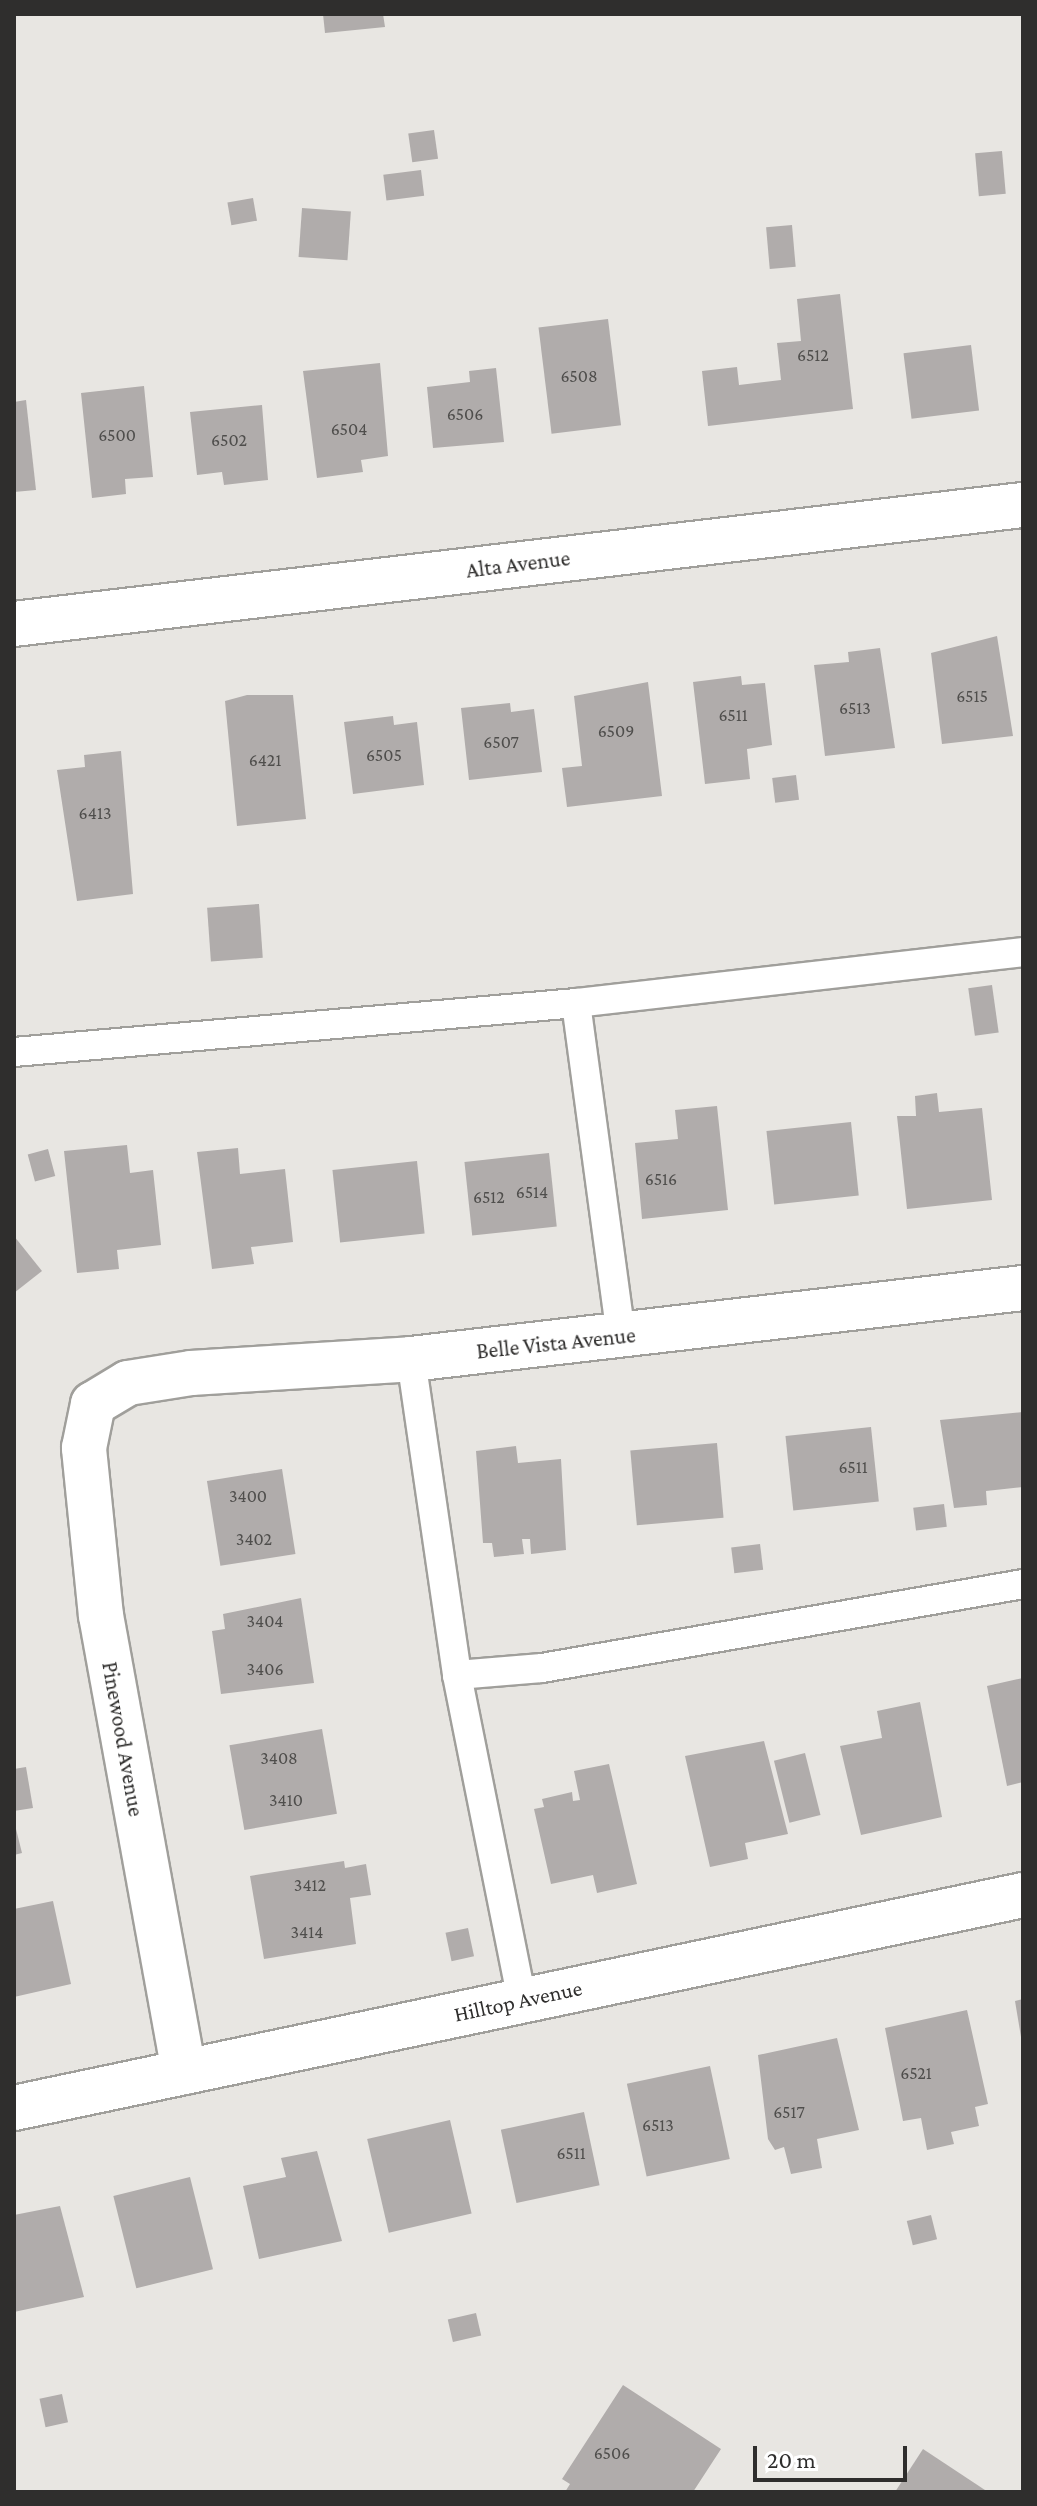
<!DOCTYPE html>
<style>
body{margin:0}
#map{position:relative;width:1037px;height:2506px;overflow:hidden;background:#e8e6e2;font-family:"Crimson Pro",serif}
div>[style]{position:absolute}
.building>*{inset:0;background:#b0acab;transform-origin:0 0}
.roads{filter:drop-shadow(2px 0 #a09f9b) drop-shadow(-2px 0 #a09f9b) drop-shadow(0 2px #a09f9b) drop-shadow(0 -2px #a09f9b)}
.service>*{height:28px;margin:-14px;padding:0 14px;transform-origin:14px;border-radius:14px;background:#fff}
.minor>*{height:44px;margin:-22px;padding:0 22px;transform-origin:22px;border-radius:22px;background:#fff}
span{translate:-50% -50%;white-space:nowrap;text-align:center;line-height:1.15;-webkit-text-stroke:8px #fff;paint-order:stroke}
.number-label{font-size:18px;color:#4f4e4c}
.number-label span{-webkit-text-stroke-width:0}
.street-label{font-size:22px;color:#2f2e2d}
.frame{position:absolute;inset:0;border:16px solid #2f2e2d;pointer-events:none}
.scale{position:absolute;left:753px;top:2446px;width:154px;height:36px;box-sizing:border-box;border:4px solid #2f2e2d;border-top:0;padding-left:10px;font-size:24px;line-height:28px;white-space:nowrap;color:#2f2e2d;-webkit-text-stroke:6px #fff;paint-order:stroke}
</style>
<div id="map">
<div class="building">
<div style="clip-path:polygon(323px 14px,383px 14px,385px 27px,325px 33px)"></div>
<div style="left:434px;top:130px;width:29px;height:26px;rotate:82deg"></div>
<div style="left:1002px;top:151px;width:43px;height:27px;rotate:85deg"></div>
<div style="left:421px;top:170px;width:26px;height:38px;rotate:83deg"></div>
<div style="left:253px;top:198px;width:23px;height:26px;rotate:80deg"></div>
<div style="left:302px;top:208px;width:49px;height:49px;rotate:4deg"></div>
<div style="left:792px;top:225px;width:42px;height:26px;rotate:85deg"></div>
<div style="clip-path:polygon(840px 294px,853px 409px,708px 426px,702px 371px,737px 367px,739px 385px,781px 380px,777px 343px,801px 341px,797px 299px)"></div>
<div style="left:608px;top:319px;width:107px;height:70px;rotate:83deg"></div>
<div style="left:971px;top:345px;width:66px;height:68px;rotate:83deg"></div>
<div style="clip-path:polygon(380px 363px,388px 456px,361px 460px,363px 472px,317px 478px,303px 371px)"></div>
<div style="clip-path:polygon(496px 368px,504px 442px,433px 448px,427px 387px,470px 382px,469px 371px)"></div>
<div style="clip-path:polygon(144px 386px,153px 477px,125px 479px,126px 494px,92px 498px,81px 393px)"></div>
<div style="clip-path:polygon(26px 400px,36px 490px,14px 492px,14px 402px)"></div>
<div style="clip-path:polygon(262px 405px,268px 480px,224px 485px,222px 472px,197px 475px,190px 412px)"></div>
<div style="clip-path:polygon(997px 636px,1013px 736px,942px 744px,931px 653px)"></div>
<div style="clip-path:polygon(880px 648px,895px 748px,825px 756px,814px 665px,849px 662px,848px 652px)"></div>
<div style="clip-path:polygon(741px 676px,742px 685px,765px 683px,772px 745px,747px 749px,750px 779px,705px 784px,693px 682px)"></div>
<div style="clip-path:polygon(648px 682px,662px 796px,567px 807px,562px 768px,582px 766px,574px 696px)"></div>
<div style="clip-path:polygon(247px 695px,293px 695px,306px 819px,237px 826px,225px 701px)"></div>
<div style="clip-path:polygon(510px 703px,511px 712px,534px 709px,542px 772px,469px 780px,461px 708px)"></div>
<div style="clip-path:polygon(393px 716px,394px 725px,417px 722px,424px 785px,353px 794px,344px 722px)"></div>
<div style="clip-path:polygon(121px 751px,133px 894px,77px 901px,57px 770px,85px 767px,84px 755px)"></div>
<div style="left:796px;top:775px;width:25px;height:24px;rotate:83deg"></div>
<div style="left:259px;top:904px;width:54px;height:52px;rotate:86deg"></div>
<div style="left:992px;top:985px;width:48px;height:24px;rotate:82deg"></div>
<div style="clip-path:polygon(937px 1093px,939px 1112px,982px 1108px,992px 1200px,907px 1209px,897px 1116px,916px 1116px,915px 1096px)"></div>
<div style="clip-path:polygon(717px 1106px,728px 1210px,642px 1219px,635px 1143px,678px 1139px,675px 1110px)"></div>
<div style="left:851px;top:1122px;width:74px;height:85px;rotate:84deg"></div>
<div style="clip-path:polygon(127px 1145px,130px 1173px,153px 1170px,161px 1245px,117px 1250px,119px 1269px,77px 1273px,64px 1151px)"></div>
<div style="clip-path:polygon(238px 1148px,240px 1174px,285px 1169px,293px 1242px,251px 1247px,254px 1264px,212px 1269px,197px 1152px)"></div>
<div style="left:48px;top:1149px;width:28px;height:21px;rotate:75deg"></div>
<div style="left:549px;top:1153px;width:74px;height:85px;rotate:84deg"></div>
<div style="left:417px;top:1161px;width:73px;height:85px;rotate:84deg"></div>
<div style="clip-path:polygon(14px 1236px,42px 1271px,14px 1293px)"></div>
<div style="clip-path:polygon(1023px 1412px,1023px 1487px,986px 1491px,987px 1505px,954px 1508px,940px 1420px)"></div>
<div style="left:871px;top:1427px;width:75px;height:86px;rotate:84deg"></div>
<div style="left:717px;top:1443px;width:75px;height:87px;rotate:85deg"></div>
<div style="clip-path:polygon(516px 1446px,518px 1463px,561px 1459px,566px 1550px,531px 1554px,530px 1539px,522px 1539px,524px 1554px,494px 1557px,492px 1543px,483px 1543px,476px 1451px)"></div>
<div style="left:282px;top:1469px;width:86px;height:76px;rotate:81deg"></div>
<div style="left:944px;top:1504px;width:23px;height:31px;rotate:83deg"></div>
<div style="left:760px;top:1544px;width:26px;height:29px;rotate:83deg"></div>
<div style="clip-path:polygon(301px 1598px,314px 1683px,221px 1694px,212px 1631px,225px 1629px,223px 1614px)"></div>
<div style="clip-path:polygon(1023px 1678px,1023px 1782px,1007px 1786px,987px 1686px)"></div>
<div style="clip-path:polygon(920px 1702px,942px 1817px,861px 1835px,840px 1746px,882px 1738px,877px 1711px)"></div>
<div style="left:322px;top:1729px;width:86px;height:94px;rotate:80deg"></div>
<div style="clip-path:polygon(764px 1741px,788px 1834px,745px 1843px,748px 1859px,710px 1867px,685px 1756px)"></div>
<div style="left:805px;top:1753px;width:64px;height:32px;rotate:76deg"></div>
<div style="clip-path:polygon(609px 1764px,637px 1884px,597px 1893px,593px 1875px,551px 1884px,534px 1809px,544px 1807px,542px 1799px,572px 1792px,573px 1801px,580px 1800px,574px 1771px)"></div>
<div style="clip-path:polygon(26px 1767px,33px 1808px,14px 1811px,14px 1769px)"></div>
<div style="clip-path:polygon(14px 1821px,22px 1853px,14px 1855px)"></div>
<div style="clip-path:polygon(344px 1861px,345px 1868px,366px 1864px,371px 1895px,350px 1898px,356px 1944px,264px 1959px,250px 1876px)"></div>
<div style="clip-path:polygon(53px 1901px,71px 1984px,14px 1997px,14px 1909px)"></div>
<div style="left:468px;top:1928px;width:29px;height:23px;rotate:78deg"></div>
<div style="clip-path:polygon(1023px 1999px,1023px 2043px,1022px 2043px,1015px 2001px)"></div>
<div style="clip-path:polygon(967px 2010px,988px 2104px,975px 2107px,979px 2126px,951px 2132px,954px 2144px,927px 2150px,921px 2118px,903px 2121px,885px 2028px)"></div>
<div style="clip-path:polygon(837px 2038px,859px 2130px,817px 2139px,822px 2168px,791px 2174px,784px 2147px,775px 2150px,768px 2139px,758px 2055px)"></div>
<div style="left:710px;top:2066px;width:95px;height:85px;rotate:78deg"></div>
<div style="left:584px;top:2112px;width:75px;height:85px;rotate:78deg"></div>
<div style="left:450px;top:2120px;width:96px;height:85px;rotate:77deg"></div>
<div style="clip-path:polygon(317px 2151px,342px 2241px,259px 2259px,243px 2186px,286px 2177px,281px 2158px)"></div>
<div style="left:190px;top:2177px;width:95px;height:79px;rotate:76deg"></div>
<div style="clip-path:polygon(60px 2206px,84px 2297px,14px 2312px,14px 2215px)"></div>
<div style="left:931px;top:2215px;width:25px;height:25px;rotate:76deg"></div>
<div style="left:476px;top:2313px;width:23px;height:29px;rotate:77deg"></div>
<div style="clip-path:polygon(623px 2385px,721px 2449px,693px 2492px,565px 2492px,570px 2484px,562px 2479px)"></div>
<div style="left:62px;top:2394px;width:29px;height:23px;rotate:78deg"></div>
<div style="clip-path:polygon(923px 2449px,988px 2492px,895px 2492px)"></div>
</div>
<div class="roads">
<div class="service">
<div style="left:576px;top:1003px;width:337px;rotate:82.3deg"></div>
<div style="left:14px;top:1052px;width:564px;rotate:-4.98deg"></div>
<div style="left:576px;top:1003px;width:450px;rotate:-6.5deg"></div>
<div style="left:411px;top:1359px;width:319px;rotate:81.7deg"></div>
<div style="left:457px;top:1675px;width:331px;rotate:78.7deg"></div>
<div style="left:457px;top:1675px;width:85px;rotate:-4.7deg"></div>
<div style="left:542px;top:1668px;width:488px;rotate:-9.9deg"></div>
</div>
<div class="minor">
<div style="left:14px;top:624px;width:1016px;rotate:-6.73deg"></div>
<div style="left:184px;top:2072px;width:463px;rotate:-100.3deg"></div>
<div style="left:101px;top:1616px;width:169px;rotate:-95.8deg"></div>
<div style="left:84px;top:1448px;width:45px;rotate:-78.4deg"></div>
<div style="left:93px;top:1404px;width:41px;rotate:-31deg"></div>
<div style="left:128px;top:1383px;width:64px;rotate:-9deg"></div>
<div style="left:191px;top:1373px;width:220px;rotate:-3.6deg"></div>
<div style="left:411px;top:1359px;width:616px;rotate:-6.62deg"></div>
<div style="left:14px;top:2108px;width:1031px;rotate:-11.92deg"></div>
</div>
</div>
<div class="number-label">
<span style="left:813px;top:355px">6512</span>
<span style="left:579px;top:376px">6508</span>
<span style="left:465px;top:414px">6506</span>
<span style="left:349px;top:429px">6504</span>
<span style="left:117px;top:435px">6500</span>
<span style="left:229px;top:440px">6502</span>
<span style="left:972px;top:696px">6515</span>
<span style="left:855px;top:708px">6513</span>
<span style="left:733px;top:715px">6511</span>
<span style="left:616px;top:731px">6509</span>
<span style="left:501px;top:742px">6507</span>
<span style="left:384px;top:755px">6505</span>
<span style="left:265px;top:760px">6421</span>
<span style="left:95px;top:813px">6413</span>
<span style="left:661px;top:1179px">6516</span>
<span style="left:532px;top:1192px">6514</span>
<span style="left:489px;top:1197px">6512</span>
<span style="left:853px;top:1467px">6511</span>
<span style="left:248px;top:1496px">3400</span>
<span style="left:254px;top:1539px">3402</span>
<span style="left:265px;top:1621px">3404</span>
<span style="left:265px;top:1669px">3406</span>
<span style="left:279px;top:1758px">3408</span>
<span style="left:286px;top:1800px">3410</span>
<span style="left:310px;top:1885px">3412</span>
<span style="left:307px;top:1932px">3414</span>
<span style="left:916px;top:2073px">6521</span>
<span style="left:789px;top:2112px">6517</span>
<span style="left:658px;top:2125px">6513</span>
<span style="left:571px;top:2153px">6511</span>
<span style="left:612px;top:2453px">6506</span>
</div>
<div class="street-label">
<span style="left:518px;top:564px;rotate:-7deg">Alta Avenue</span>
<span style="left:556px;top:1343px;rotate:-6deg">Belle Vista Avenue</span>
<span style="left:123px;top:1739px;rotate:80deg">Pinewood Avenue</span>
<span style="left:518px;top:2001px;rotate:-12deg">Hilltop Avenue</span>
</div>
<div class="frame"></div>
<div class="scale">20 m</div>
</div>
